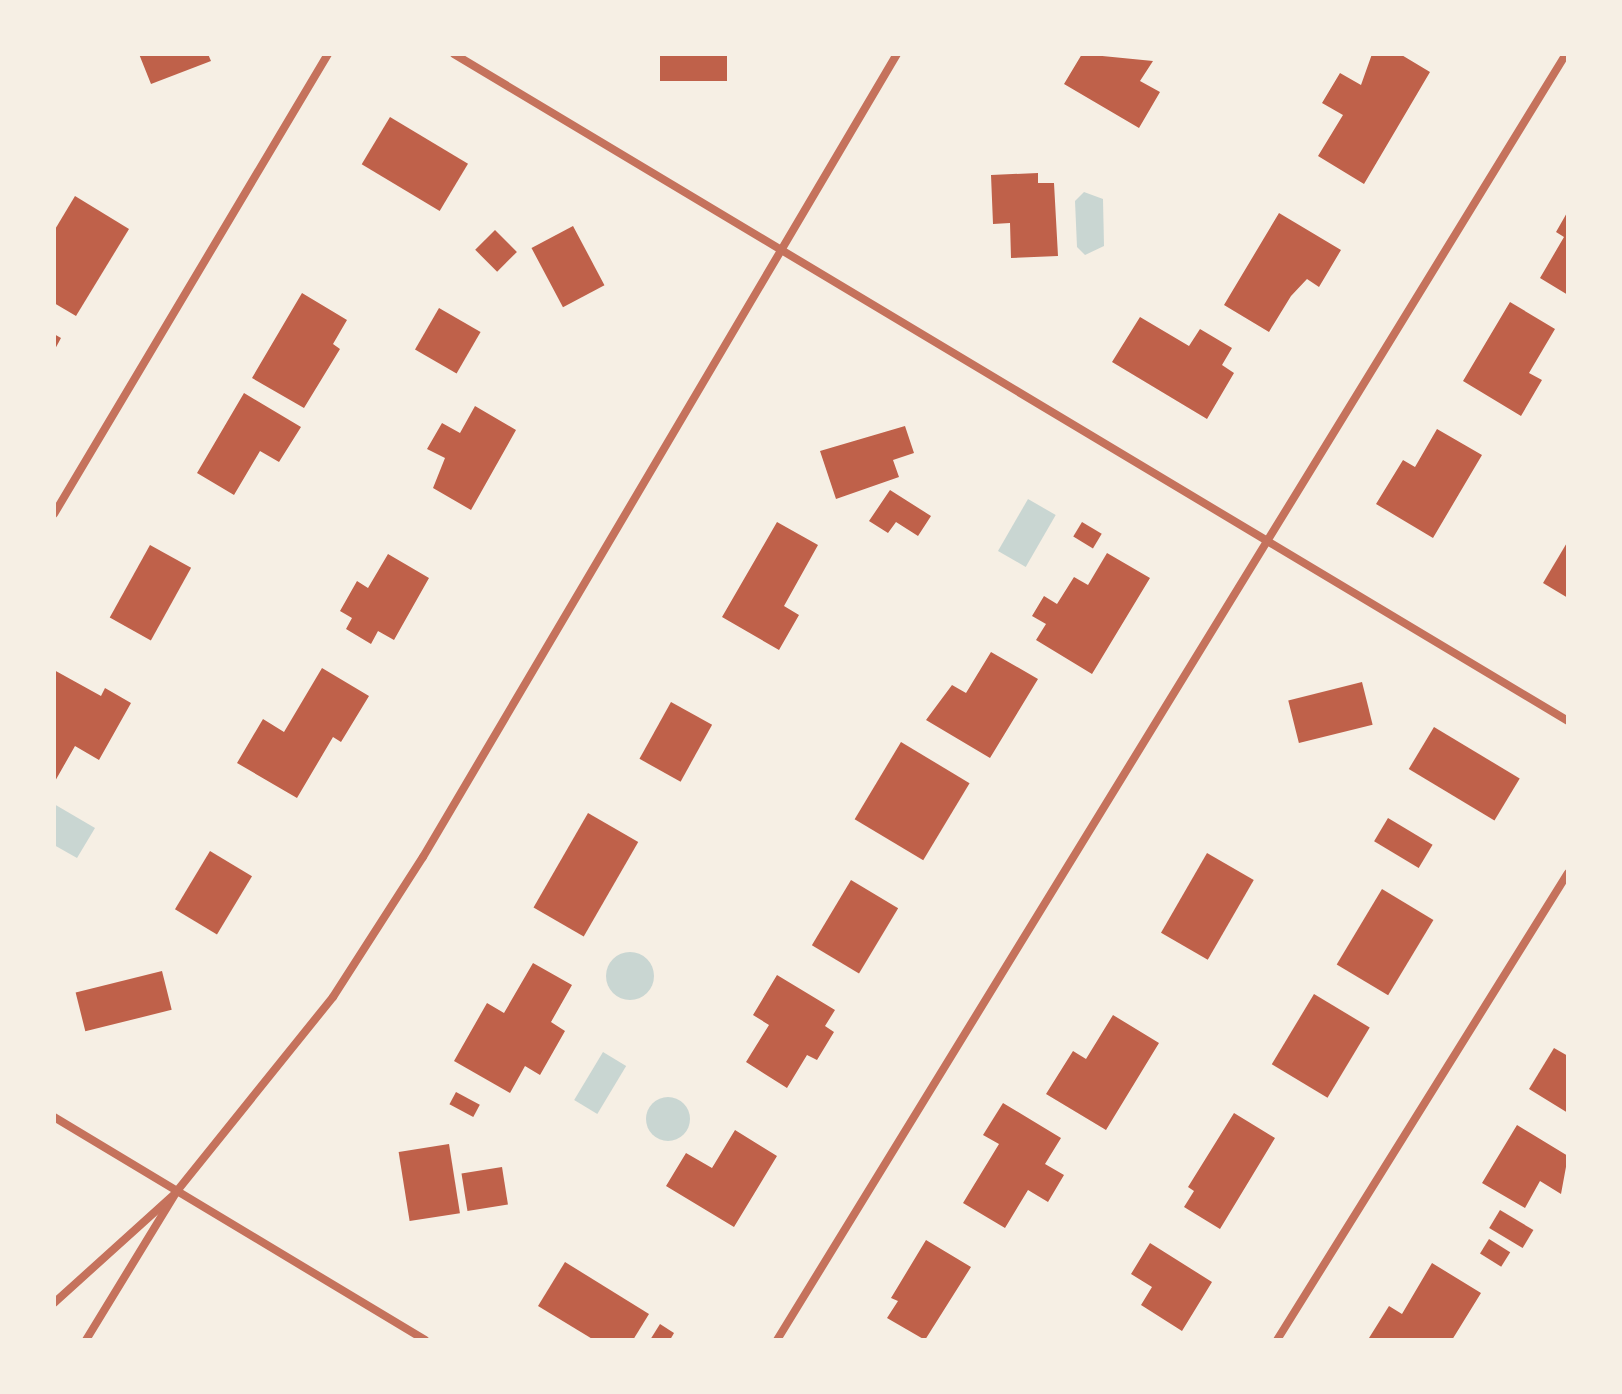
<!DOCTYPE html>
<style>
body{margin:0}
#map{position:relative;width:1622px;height:1394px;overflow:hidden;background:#f6efe4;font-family:"DejaVu Sans",sans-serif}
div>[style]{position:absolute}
.water>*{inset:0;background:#c9d6d2;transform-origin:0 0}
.round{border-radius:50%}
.building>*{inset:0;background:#bf614a;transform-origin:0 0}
.minor>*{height:8px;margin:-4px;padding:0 4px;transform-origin:4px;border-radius:4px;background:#c5725c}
span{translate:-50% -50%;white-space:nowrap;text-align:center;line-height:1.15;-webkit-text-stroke:6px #f6efe4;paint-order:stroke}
.frame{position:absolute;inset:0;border:56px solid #f6efe4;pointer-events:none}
</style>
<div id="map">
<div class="water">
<div style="clip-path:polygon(1084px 192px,1103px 199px,1104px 246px,1085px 255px,1077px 247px,1075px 201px)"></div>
<div style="left:1028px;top:499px;width:32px;height:60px;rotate:30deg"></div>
<div style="clip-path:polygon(54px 804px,95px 828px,77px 858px,54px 845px)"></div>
<div class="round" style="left:606px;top:952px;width:48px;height:48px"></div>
<div style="left:603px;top:1052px;width:27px;height:56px;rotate:31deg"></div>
<div class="round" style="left:646px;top:1097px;width:44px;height:44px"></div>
</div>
<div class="building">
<div style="clip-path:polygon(139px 54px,208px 54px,211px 61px,151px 84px)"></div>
<div style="left:660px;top:54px;width:67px;height:27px"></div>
<div style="clip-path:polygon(1082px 54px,1153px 61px,1140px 81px,1160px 92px,1139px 128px,1064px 84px)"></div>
<div style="clip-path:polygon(1372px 54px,1400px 54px,1430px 72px,1364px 184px,1318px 156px,1343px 115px,1322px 103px,1340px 73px,1361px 85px)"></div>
<div style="left:390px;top:117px;width:91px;height:55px;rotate:31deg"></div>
<div style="clip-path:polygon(1038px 173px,1038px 183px,1054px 183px,1058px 256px,1011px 258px,1010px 223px,993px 224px,991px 175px)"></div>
<div style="clip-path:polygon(75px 196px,129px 229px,76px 316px,54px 303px,54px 231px)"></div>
<div style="clip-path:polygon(1568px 211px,1568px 295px,1540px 278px,1564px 237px,1556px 232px)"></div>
<div style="clip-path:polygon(1279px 213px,1341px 250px,1319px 287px,1307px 279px,1291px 296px,1269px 332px,1224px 305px)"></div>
<div style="left:573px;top:226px;width:67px;height:47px;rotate:62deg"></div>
<div style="left:495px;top:230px;width:31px;height:28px;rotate:45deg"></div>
<div style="clip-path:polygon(302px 293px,347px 320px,333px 344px,340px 349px,304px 408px,252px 378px)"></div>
<div style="clip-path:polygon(1510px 302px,1555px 329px,1529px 373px,1542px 380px,1521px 416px,1463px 381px)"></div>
<div style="left:439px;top:308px;width:48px;height:48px;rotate:30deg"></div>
<div style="clip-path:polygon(1140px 317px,1189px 346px,1200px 329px,1232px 348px,1222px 365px,1234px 373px,1207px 419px,1112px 362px)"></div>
<div style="clip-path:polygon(54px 334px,61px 338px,54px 351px)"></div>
<div style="clip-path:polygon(244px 393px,301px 427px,279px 462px,260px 451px,234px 495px,197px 473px)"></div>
<div style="clip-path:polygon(475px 406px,516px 430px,471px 510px,433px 488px,445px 458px,427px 449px,442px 423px,460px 433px)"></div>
<div style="clip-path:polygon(905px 426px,914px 453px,893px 460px,899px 477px,836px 499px,820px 451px)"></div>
<div style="clip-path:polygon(1437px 429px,1482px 455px,1433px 538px,1376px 504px,1403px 460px,1415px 467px)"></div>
<div style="clip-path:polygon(890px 490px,931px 516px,918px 536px,896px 522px,888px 533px,869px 521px)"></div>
<div style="clip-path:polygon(777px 522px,818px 545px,784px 606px,799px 615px,779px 650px,722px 617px)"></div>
<div style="left:1082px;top:522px;width:23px;height:17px;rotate:31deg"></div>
<div style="clip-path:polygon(1568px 541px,1568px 598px,1543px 583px)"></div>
<div style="left:150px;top:545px;width:47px;height:83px;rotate:29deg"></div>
<div style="clip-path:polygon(1107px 553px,1150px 578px,1092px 674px,1036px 640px,1046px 624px,1032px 616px,1044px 596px,1057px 604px,1074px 577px,1088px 585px)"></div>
<div style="clip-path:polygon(388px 554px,429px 578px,394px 640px,378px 631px,371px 644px,346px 629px,352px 618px,340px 611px,357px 581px,368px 588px)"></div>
<div style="clip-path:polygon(991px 652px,1038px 679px,990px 758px,926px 720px,952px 685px,966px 693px)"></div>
<div style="clip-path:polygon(322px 668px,369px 696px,341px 742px,333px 737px,297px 798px,237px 763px,263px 719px,284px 732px)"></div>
<div style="clip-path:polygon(54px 670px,101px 696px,105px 688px,131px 703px,99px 760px,75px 746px,54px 783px)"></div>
<div style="left:1362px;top:682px;width:44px;height:76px;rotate:76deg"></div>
<div style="left:671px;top:702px;width:47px;height:65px;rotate:29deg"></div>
<div style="left:1434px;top:727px;width:100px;height:49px;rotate:31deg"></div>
<div style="left:901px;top:742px;width:80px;height:90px;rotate:31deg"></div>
<div style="left:588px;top:813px;width:58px;height:109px;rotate:30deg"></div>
<div style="left:1388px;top:818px;width:52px;height:27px;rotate:31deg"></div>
<div style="left:210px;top:851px;width:49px;height:68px;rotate:31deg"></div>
<div style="left:1207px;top:853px;width:54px;height:92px;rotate:30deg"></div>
<div style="left:851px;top:880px;width:55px;height:76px;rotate:31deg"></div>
<div style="left:1382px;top:889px;width:60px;height:88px;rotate:31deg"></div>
<div style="clip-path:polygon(533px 963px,572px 985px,551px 1022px,565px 1031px,540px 1075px,525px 1066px,510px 1093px,454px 1061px,487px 1003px,504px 1013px)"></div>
<div style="left:162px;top:971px;width:40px;height:89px;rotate:76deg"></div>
<div style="clip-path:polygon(777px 975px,835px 1010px,825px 1026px,834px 1032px,817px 1060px,807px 1055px,787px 1088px,746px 1062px,769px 1025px,753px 1015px)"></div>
<div style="left:1314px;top:994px;width:65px;height:82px;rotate:31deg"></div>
<div style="clip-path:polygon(1113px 1015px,1159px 1043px,1106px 1130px,1046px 1094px,1073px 1051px,1086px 1059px)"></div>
<div style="clip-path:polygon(1554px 1048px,1568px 1056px,1568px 1113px,1529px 1089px)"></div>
<div style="left:456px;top:1092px;width:27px;height:14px;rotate:28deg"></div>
<div style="clip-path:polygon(1003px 1103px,1061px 1138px,1045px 1164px,1064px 1175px,1048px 1202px,1028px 1190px,1005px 1228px,963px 1203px,999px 1144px,983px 1135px)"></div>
<div style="clip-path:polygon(1234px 1113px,1275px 1138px,1220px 1229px,1184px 1207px,1194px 1191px,1188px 1187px)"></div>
<div style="clip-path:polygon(1517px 1125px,1568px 1156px,1561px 1194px,1540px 1181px,1525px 1208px,1482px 1183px)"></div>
<div style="clip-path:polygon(735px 1130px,777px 1156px,734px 1227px,666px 1186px,686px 1153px,712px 1168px)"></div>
<div style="left:449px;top:1144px;width:70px;height:51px;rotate:81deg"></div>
<div style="left:502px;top:1167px;width:38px;height:41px;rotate:81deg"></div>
<div style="left:1500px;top:1210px;width:39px;height:21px;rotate:31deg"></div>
<div style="left:1489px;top:1239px;width:25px;height:17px;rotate:32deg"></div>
<div style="clip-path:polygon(926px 1240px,971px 1267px,925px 1340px,887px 1318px,898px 1301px,891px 1298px)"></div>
<div style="clip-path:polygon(1150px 1243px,1212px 1282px,1182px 1331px,1141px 1305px,1152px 1287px,1131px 1274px)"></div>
<div style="clip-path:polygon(565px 1262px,649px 1314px,633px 1340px,594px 1340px,538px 1306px)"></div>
<div style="clip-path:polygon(1432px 1263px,1481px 1293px,1452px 1340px,1369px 1338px,1389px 1306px,1402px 1314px)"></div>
<div style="clip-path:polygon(660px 1324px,674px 1333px,670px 1340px,650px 1340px)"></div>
</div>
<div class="minor">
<div style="left:454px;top:54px;width:1298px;rotate:30.91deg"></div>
<div style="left:54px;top:514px;width:535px;rotate:-59.22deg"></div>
<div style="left:54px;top:1117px;width:433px;rotate:31deg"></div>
<div style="left:54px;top:1303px;width:166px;rotate:-42.1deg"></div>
<div style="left:86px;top:1340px;width:175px;rotate:-58.6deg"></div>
<div style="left:177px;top:1191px;width:249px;rotate:-51.2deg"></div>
<div style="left:333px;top:997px;width:166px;rotate:-57.3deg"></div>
<div style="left:423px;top:857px;width:932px;rotate:-59.45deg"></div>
<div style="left:777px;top:1340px;width:1509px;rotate:-58.47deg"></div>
<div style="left:1277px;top:1340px;width:550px;rotate:-58.07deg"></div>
</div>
<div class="frame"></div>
</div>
